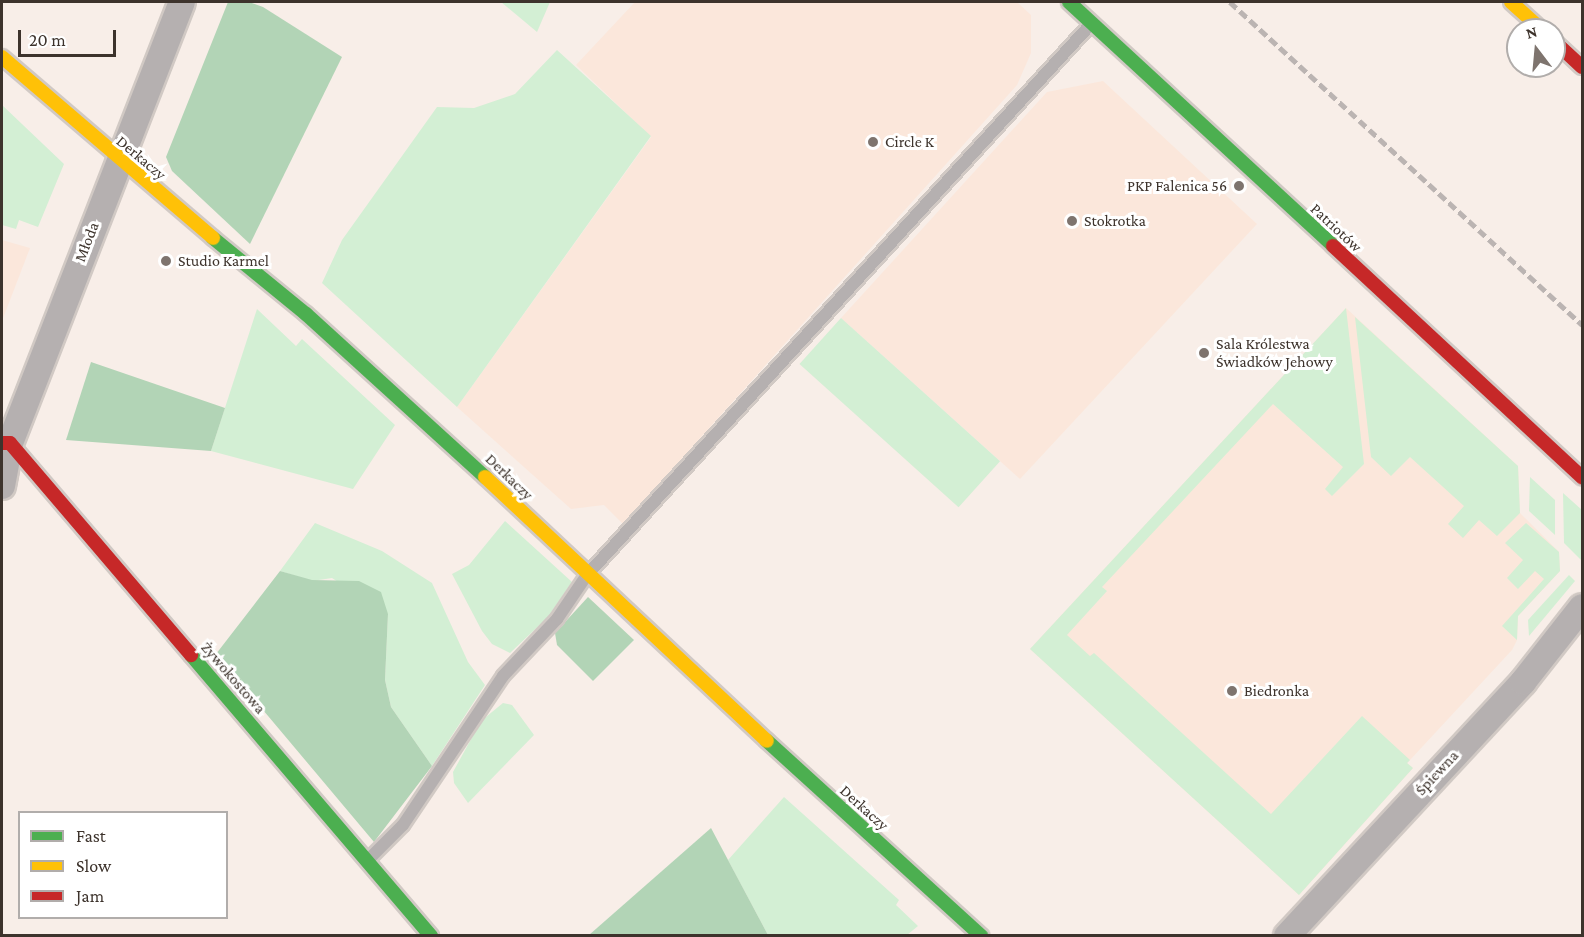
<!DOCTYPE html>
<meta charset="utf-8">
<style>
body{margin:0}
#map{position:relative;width:1584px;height:937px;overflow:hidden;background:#f8eee8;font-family:"Crimson Pro",serif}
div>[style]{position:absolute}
.built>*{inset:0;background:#fbe7db}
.green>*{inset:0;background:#d3efd4;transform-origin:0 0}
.forest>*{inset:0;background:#b2d4b6}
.roads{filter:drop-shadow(2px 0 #d1c9c4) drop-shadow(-2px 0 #d1c9c4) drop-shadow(0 2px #d1c9c4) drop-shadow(0 -2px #d1c9c4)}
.lane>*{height:12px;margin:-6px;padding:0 6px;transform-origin:6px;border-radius:6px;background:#b5b0b0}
.street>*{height:26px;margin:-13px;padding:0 13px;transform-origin:13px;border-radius:13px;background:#b5b0b0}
.fast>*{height:14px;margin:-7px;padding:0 7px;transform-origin:7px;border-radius:7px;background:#4caf50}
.slow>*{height:14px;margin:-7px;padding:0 7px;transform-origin:7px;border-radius:7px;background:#ffc107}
.jam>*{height:14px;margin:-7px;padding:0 7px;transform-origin:7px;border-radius:7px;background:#c62828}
.rail>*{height:4.5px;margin-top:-2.25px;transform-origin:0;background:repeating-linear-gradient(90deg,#bbb4b2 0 9px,transparent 0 13.5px)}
.dots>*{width:16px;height:16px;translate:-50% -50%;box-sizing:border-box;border:3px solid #fff;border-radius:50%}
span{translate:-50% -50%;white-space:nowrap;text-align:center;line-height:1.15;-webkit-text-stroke:6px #fff;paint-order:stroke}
.poi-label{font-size:16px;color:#3d332c}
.left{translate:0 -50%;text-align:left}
.right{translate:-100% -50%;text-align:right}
.street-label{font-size:16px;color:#3d332c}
.frame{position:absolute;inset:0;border:3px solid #3d332c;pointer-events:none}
.legend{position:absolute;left:18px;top:811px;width:210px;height:108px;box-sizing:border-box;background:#fff;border:2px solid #b1adab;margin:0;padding:8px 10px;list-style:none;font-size:18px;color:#3d332c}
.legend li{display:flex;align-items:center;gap:12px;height:30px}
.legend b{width:30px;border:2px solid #b1adab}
.north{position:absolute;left:1506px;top:18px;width:60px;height:60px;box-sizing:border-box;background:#fff;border:2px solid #b1adab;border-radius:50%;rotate:344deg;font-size:16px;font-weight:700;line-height:24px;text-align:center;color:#3d332c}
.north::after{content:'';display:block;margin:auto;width:21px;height:27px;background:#7e746e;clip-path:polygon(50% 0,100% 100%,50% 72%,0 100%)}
.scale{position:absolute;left:18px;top:30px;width:98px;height:27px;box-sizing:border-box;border:3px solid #3d332c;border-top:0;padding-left:8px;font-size:18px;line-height:21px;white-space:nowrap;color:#3d332c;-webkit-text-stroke:4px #fff;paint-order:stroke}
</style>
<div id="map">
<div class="built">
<div style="clip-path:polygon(635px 2px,1017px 2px,1031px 15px,1031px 53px,1017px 85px,623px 524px,604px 505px,571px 509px,457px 407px,651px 137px,576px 65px)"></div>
<div style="clip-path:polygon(1103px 81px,1257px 224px,1020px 479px,841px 318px,1047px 92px)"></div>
<div style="clip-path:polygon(2px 240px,30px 248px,2px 321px)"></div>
<div style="clip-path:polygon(1346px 308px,1518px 466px,1520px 513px,1559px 552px,1560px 571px,1518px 616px,1517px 640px,1512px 650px,1410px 760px,1407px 763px,1413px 768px,1299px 895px,1030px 649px)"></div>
</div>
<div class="green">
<div style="clip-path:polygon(501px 2px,550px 2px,537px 32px)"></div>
<div style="clip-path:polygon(557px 50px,651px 136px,457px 407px,322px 283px,342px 240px,437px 107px,474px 108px,515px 94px)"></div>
<div style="clip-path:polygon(2px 105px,64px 164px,38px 227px,19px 220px,16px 229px,2px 225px)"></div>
<div style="clip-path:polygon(1346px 308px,1364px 464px,1332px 496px,1325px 489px,1343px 467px,1273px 404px,1102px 587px,1107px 591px,1067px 635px,1090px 656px,1094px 653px,1271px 814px,1362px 716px,1410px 760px,1407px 763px,1413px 768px,1299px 895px,1030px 649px)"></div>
<div style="clip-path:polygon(257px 309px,296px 346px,302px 339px,395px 425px,353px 489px,211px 451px)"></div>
<div style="clip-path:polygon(1355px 317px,1518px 466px,1520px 513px,1497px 536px,1479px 520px,1463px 538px,1448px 524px,1464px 506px,1410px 457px,1391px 476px,1371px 457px)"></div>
<div style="left:841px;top:318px;width:214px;height:62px;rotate:42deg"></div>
<div style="clip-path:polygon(1530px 477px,1555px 500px,1555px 535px,1529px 511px)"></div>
<div style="clip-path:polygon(1563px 493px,1582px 510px,1582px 561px,1564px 543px)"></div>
<div style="clip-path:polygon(505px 521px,572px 582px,548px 617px,510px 653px,492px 644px,482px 631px,452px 574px,469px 565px)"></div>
<div style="clip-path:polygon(315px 523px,382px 551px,432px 583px,468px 662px,485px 685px,432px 766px,391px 707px,385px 680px,388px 614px,332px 578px,312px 581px,280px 571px)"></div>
<div style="clip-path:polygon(1526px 523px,1559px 552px,1560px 571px,1518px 616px,1517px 640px,1502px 626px,1544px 579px,1535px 571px,1518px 589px,1507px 578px,1523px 560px,1505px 543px)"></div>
<div style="clip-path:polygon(1569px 575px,1575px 581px,1529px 636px,1528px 620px)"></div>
<div style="clip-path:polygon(503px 703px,512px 705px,534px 735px,468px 803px,454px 783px,453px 772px,481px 721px)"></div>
<div style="clip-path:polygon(784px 797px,899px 900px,896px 905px,918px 926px,907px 935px,768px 935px,728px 860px)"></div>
</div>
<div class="forest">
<div style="clip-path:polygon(228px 2px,249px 2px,263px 7px,342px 57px,250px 244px,172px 171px,166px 157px)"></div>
<div style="clip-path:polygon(91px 362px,225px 408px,211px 451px,66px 440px)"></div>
<div style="clip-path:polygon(280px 571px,312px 580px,359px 581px,381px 592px,388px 614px,385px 680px,391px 707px,432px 766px,374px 842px,216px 654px)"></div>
<div style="clip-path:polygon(588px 597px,634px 640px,593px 681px,557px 645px,555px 633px)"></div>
<div style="clip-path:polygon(711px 828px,768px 935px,589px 935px)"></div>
</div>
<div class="roads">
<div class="lane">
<div style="left:368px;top:860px;width:49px;rotate:-45deg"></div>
<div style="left:403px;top:825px;width:179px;rotate:-56.1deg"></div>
<div style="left:503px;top:676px;width:79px;rotate:-46.5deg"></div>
<div style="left:557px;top:619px;width:53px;rotate:-55.7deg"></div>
<div style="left:587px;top:575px;width:747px;rotate:-47.55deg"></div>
</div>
<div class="street">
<div style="left:2px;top:486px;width:44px;rotate:-79.5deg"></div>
<div style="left:10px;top:443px;width:473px;rotate:-68.7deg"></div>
<div style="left:1287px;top:936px;width:347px;rotate:-47.1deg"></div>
<div style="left:1523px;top:682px;width:95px;rotate:-51.8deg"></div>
</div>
<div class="fast">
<div style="left:1069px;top:2px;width:359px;rotate:42.7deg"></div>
<div style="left:213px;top:238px;width:120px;rotate:39.3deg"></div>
<div style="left:306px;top:314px;width:242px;rotate:42.3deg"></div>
<div style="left:191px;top:655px;width:370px;rotate:49.5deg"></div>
<div style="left:767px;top:741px;width:290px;rotate:42.3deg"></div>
</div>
<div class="slow">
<div style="left:1511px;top:2px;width:42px;rotate:42.1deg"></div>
<div style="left:2px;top:57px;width:278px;rotate:40.6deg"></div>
<div style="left:485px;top:477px;width:386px;rotate:43.1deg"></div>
</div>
<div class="jam">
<div style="left:1554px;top:41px;width:38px;rotate:43deg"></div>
<div style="left:1333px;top:246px;width:340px;rotate:42.9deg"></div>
<div style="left:2px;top:443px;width:8px"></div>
<div style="left:10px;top:443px;width:279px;rotate:49.5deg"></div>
</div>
</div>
<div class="rail">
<div style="left:1230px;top:2px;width:478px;rotate:42.5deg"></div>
</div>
<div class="dots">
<div style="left:873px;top:142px;background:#7e746e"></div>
<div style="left:1239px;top:186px;background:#7e746e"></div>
<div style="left:1072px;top:221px;background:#7e746e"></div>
<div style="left:166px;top:261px;background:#7e746e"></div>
<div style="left:1204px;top:353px;background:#7e746e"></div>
<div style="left:1232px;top:691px;background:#7e746e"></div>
</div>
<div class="poi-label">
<span class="left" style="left:885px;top:142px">Circle K</span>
<span class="right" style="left:1227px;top:186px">PKP Falenica 56</span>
<span class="left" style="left:1084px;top:221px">Stokrotka</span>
<span class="left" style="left:178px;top:261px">Studio Karmel</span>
<span class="left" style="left:1216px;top:353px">Sala Królestwa<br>Świadków Jehowy</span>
<span class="left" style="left:1244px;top:691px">Biedronka</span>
</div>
<div class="street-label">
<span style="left:141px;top:158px;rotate:40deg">Derkaczy</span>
<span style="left:1336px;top:228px;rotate:43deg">Patriotów</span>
<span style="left:87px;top:242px;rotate:-69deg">Młoda</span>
<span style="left:509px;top:477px;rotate:44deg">Derkaczy</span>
<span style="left:233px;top:678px;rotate:49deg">Żywokostowa</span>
<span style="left:1437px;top:773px;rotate:-47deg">Śpiewna</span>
<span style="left:864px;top:808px;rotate:42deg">Derkaczy</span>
</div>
<div class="frame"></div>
<ul class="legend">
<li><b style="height:8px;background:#4caf50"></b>Fast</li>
<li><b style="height:8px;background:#ffc107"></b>Slow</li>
<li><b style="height:8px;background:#c62828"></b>Jam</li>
</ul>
<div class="north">N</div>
<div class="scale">20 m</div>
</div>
